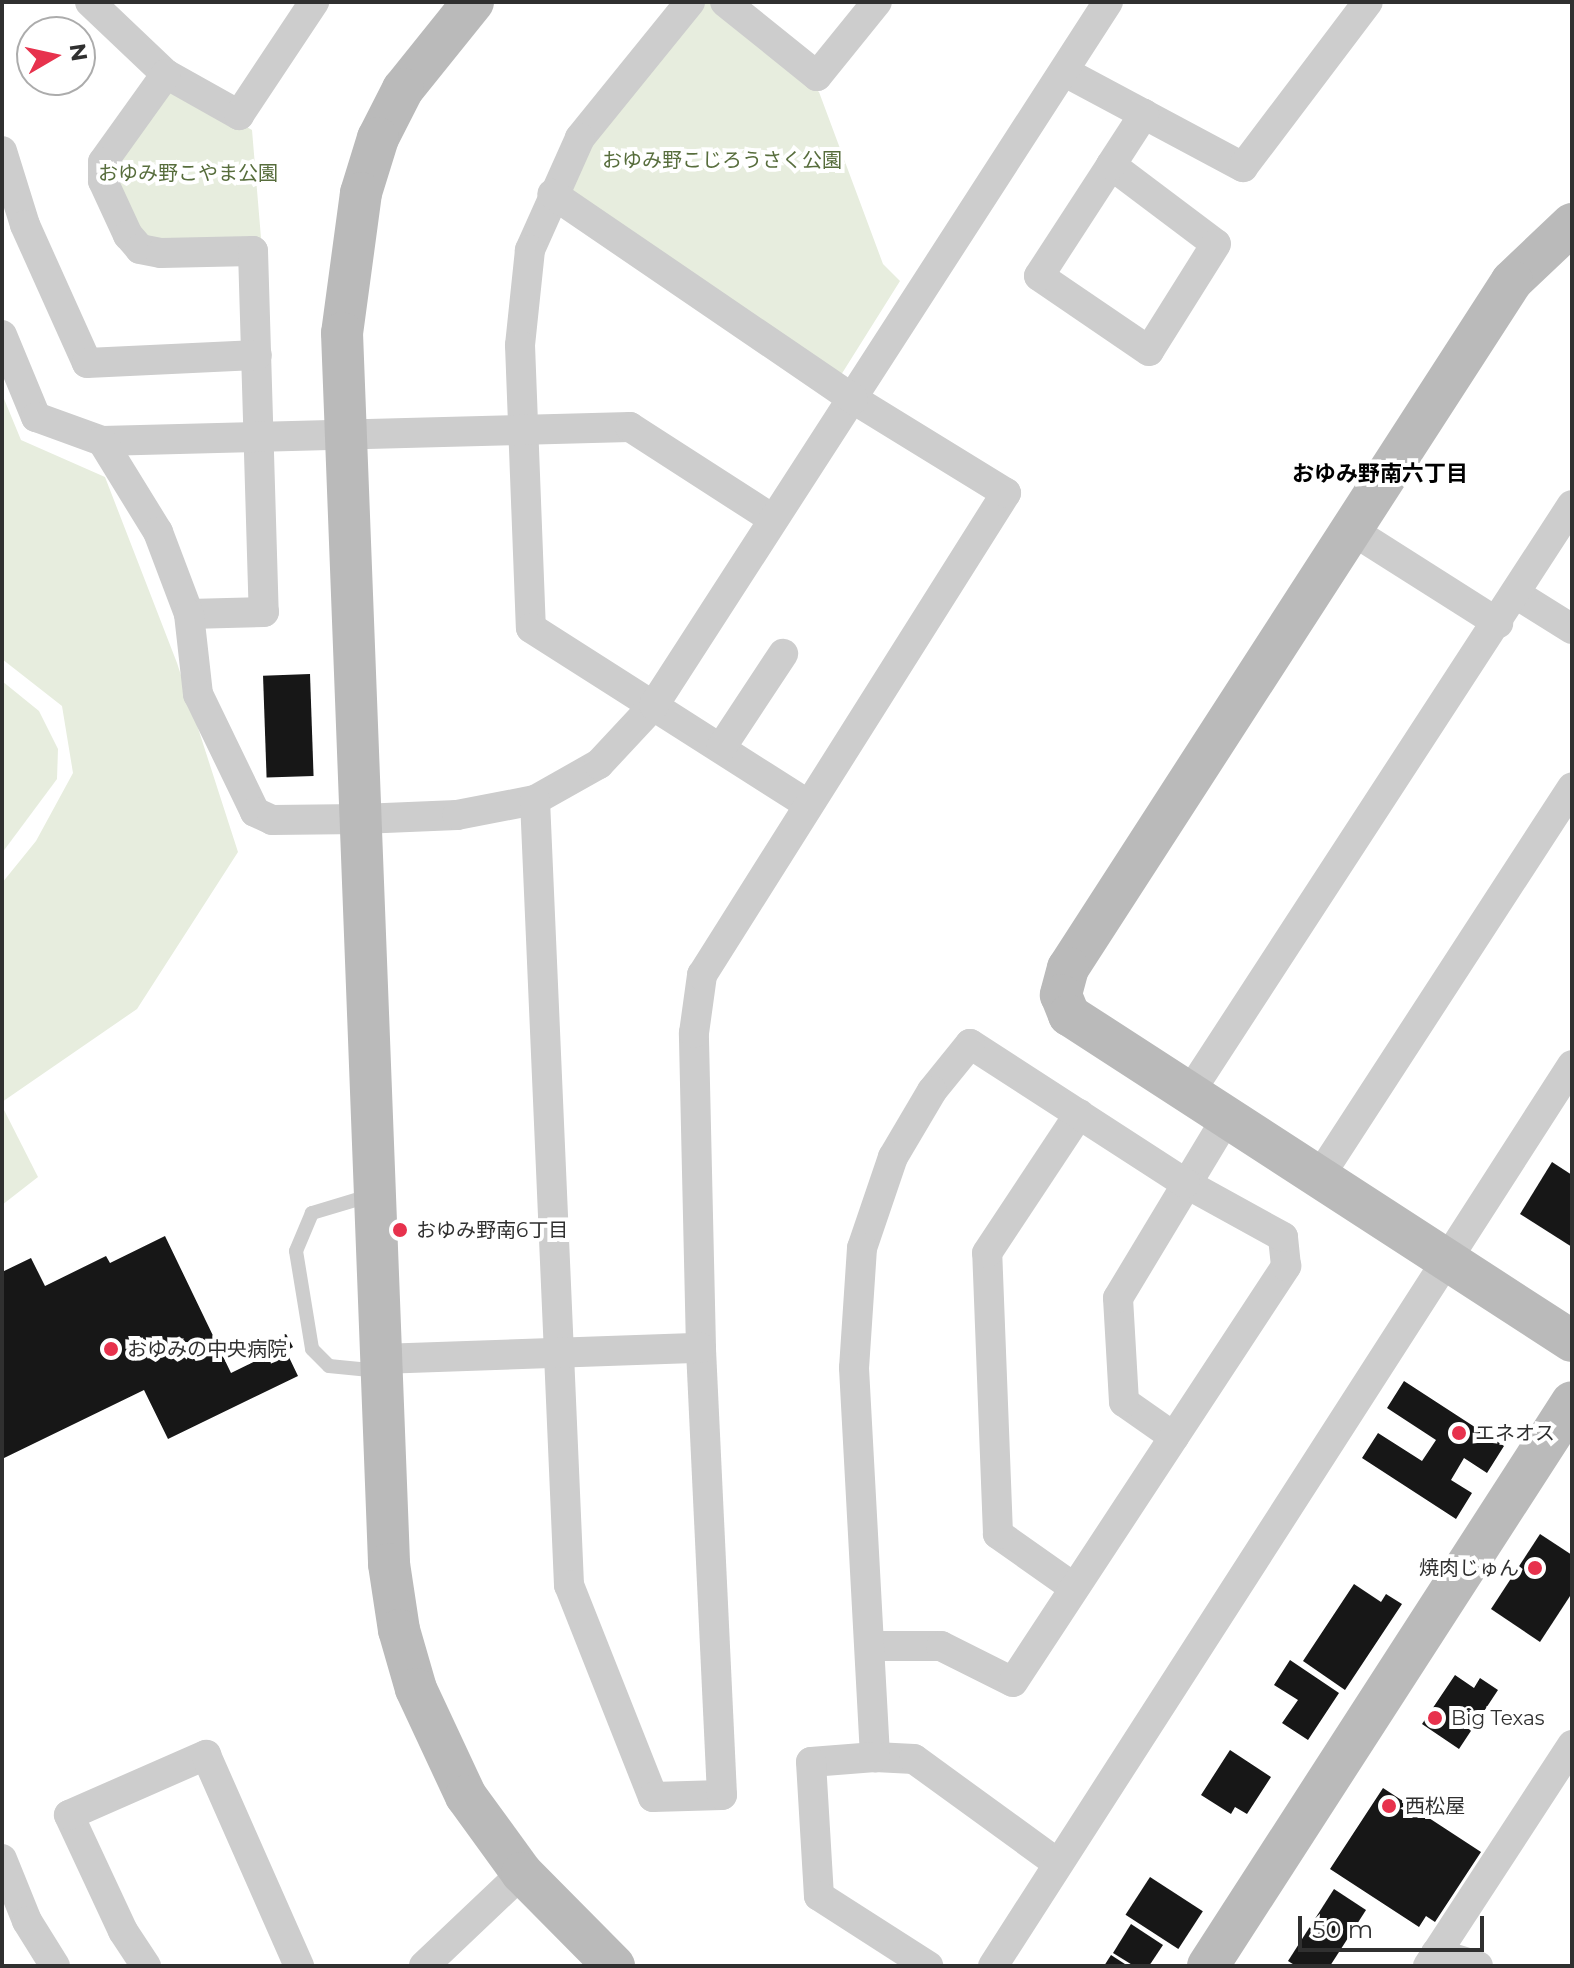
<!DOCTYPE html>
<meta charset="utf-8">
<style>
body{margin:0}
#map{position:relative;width:1574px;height:1968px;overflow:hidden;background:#fff;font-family:Montserrat,"Noto Sans JP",sans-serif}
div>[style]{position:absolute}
.green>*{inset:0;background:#e7edde}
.building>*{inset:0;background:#171717;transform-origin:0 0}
.lane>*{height:14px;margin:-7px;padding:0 7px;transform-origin:7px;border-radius:7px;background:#cdcdcd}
.street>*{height:30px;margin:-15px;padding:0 15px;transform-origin:15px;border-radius:15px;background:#cdcdcd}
.secondary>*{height:42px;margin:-21px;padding:0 21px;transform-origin:21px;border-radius:21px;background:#bababa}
.dots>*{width:22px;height:22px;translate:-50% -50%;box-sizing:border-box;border:4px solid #fff;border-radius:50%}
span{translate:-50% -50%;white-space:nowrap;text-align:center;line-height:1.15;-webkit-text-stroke:8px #fff;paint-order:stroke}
.park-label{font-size:20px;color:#576d3c}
.poi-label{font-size:20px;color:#303030}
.left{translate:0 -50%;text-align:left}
.right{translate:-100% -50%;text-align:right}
.neighbourhood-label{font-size:22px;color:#000;font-weight:700}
.frame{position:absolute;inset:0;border:4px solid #303030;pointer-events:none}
.north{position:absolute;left:16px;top:16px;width:80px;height:80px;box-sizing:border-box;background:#fff;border:2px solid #acacac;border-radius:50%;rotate:81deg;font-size:22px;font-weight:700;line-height:32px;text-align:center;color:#303030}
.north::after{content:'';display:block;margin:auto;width:28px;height:36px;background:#e7324d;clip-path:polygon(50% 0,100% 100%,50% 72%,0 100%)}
.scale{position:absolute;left:1298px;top:1916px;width:186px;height:36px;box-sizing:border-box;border:4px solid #303030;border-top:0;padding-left:10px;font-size:24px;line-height:28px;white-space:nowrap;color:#303030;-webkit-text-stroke:6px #fff;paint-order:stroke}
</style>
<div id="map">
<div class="green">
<div style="clip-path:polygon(698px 2px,711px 2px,819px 92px,883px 264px,900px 281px,841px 375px,563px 194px,591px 135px)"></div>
<div style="clip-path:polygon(178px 88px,252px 130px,261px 238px,146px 242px,109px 165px,167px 90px)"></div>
<div style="clip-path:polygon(2px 394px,21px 440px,105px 477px,177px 663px,238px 852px,137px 1009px,2px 1102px,2px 883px,36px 841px,73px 773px,62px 706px,2px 659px)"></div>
<div style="clip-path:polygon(2px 681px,39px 711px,58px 749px,57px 779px,2px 853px)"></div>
<div style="clip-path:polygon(2px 1106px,38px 1177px,2px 1205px)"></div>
</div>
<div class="building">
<div style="left:310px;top:674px;width:102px;height:47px;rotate:88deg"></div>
<div style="clip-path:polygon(1552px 1162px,1572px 1175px,1572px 1247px,1520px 1214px)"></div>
<div style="clip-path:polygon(165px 1236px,231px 1373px,272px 1353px,267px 1343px,286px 1334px,293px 1347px,286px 1351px,298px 1376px,168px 1439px,144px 1390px,2px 1459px,2px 1272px,31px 1258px,45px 1286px,106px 1256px,110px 1263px)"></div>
<div style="clip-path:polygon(1404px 1381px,1504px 1446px,1487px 1473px,1464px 1458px,1451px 1480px,1472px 1493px,1456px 1519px,1362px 1458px,1378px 1433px,1422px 1461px,1436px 1440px,1387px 1408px)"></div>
<div style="clip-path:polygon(1540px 1534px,1572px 1555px,1572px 1593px,1540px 1642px,1491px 1609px)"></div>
<div style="clip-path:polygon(1354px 1584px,1381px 1602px,1386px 1594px,1402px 1604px,1345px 1690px,1303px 1661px)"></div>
<div style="clip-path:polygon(1290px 1660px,1339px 1693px,1308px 1740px,1282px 1723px,1298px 1700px,1274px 1685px)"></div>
<div style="clip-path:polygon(1455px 1675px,1474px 1688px,1480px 1678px,1498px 1690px,1459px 1749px,1422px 1724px)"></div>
<div style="clip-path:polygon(1230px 1750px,1271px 1777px,1247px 1814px,1235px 1807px,1231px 1814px,1201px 1795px)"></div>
<div style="clip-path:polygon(1383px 1788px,1481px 1852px,1435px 1922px,1426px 1916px,1419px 1927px,1330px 1869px)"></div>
<div style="left:1150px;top:1877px;width:63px;height:45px;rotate:33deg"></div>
<div style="clip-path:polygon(1334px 1889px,1366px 1910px,1330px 1966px,1296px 1966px,1288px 1961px)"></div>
<div style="clip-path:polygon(1131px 1924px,1163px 1945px,1149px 1966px,1134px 1966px,1113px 1953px)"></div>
<div style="clip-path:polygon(1111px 1955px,1128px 1966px,1104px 1966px)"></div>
</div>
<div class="lane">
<div style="left:372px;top:1195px;width:63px;rotate:163.3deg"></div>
<div style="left:312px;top:1213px;width:41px;rotate:112.8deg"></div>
<div style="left:296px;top:1251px;width:99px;rotate:80.7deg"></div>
<div style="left:312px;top:1349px;width:24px;rotate:45deg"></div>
<div style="left:329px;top:1366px;width:51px;rotate:5.6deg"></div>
</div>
<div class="street">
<div style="left:90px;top:2px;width:105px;rotate:43.5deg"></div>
<div style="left:166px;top:74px;width:84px;rotate:29.3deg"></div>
<div style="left:239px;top:115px;width:136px;rotate:-56.4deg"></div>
<div style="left:690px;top:2px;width:175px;rotate:129deg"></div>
<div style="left:580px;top:138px;width:123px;rotate:114.1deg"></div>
<div style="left:530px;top:250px;width:96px;rotate:96deg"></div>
<div style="left:520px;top:345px;width:283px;rotate:87.8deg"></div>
<div style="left:531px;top:628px;width:327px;rotate:32.5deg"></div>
<div style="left:725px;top:2px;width:118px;rotate:38.8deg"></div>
<div style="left:817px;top:76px;width:95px;rotate:-51deg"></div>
<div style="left:1065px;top:72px;width:202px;rotate:28.1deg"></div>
<div style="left:1243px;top:167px;width:207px;rotate:-52.9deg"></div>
<div style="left:166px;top:74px;width:108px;rotate:125.6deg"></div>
<div style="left:103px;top:162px;width:19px;rotate:90deg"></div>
<div style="left:103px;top:181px;width:60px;rotate:65.2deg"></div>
<div style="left:128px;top:235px;width:18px;rotate:49deg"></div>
<div style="left:140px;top:249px;width:21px;rotate:11deg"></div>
<div style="left:161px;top:253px;width:92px;rotate:-1.2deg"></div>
<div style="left:253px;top:251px;width:361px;rotate:88.3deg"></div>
<div style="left:264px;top:612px;width:75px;rotate:178.5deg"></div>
<div style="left:2px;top:151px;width:77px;rotate:72.7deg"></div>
<div style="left:25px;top:225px;width:151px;rotate:65.8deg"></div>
<div style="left:87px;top:363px;width:170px;rotate:-2.7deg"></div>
<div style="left:1111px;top:165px;width:131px;rotate:37deg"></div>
<div style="left:1216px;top:244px;width:126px;rotate:122.1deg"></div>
<div style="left:1149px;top:351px;width:133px;rotate:-145.7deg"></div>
<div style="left:1039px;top:276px;width:132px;rotate:-57deg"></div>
<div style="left:1111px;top:165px;width:61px;rotate:-57.1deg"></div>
<div style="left:2px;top:335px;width:89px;rotate:67.5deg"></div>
<div style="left:36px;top:417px;width:70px;rotate:20deg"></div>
<div style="left:102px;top:441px;width:528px;rotate:-1.52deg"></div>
<div style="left:630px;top:427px;width:168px;rotate:32.8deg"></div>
<div style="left:102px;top:441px;width:107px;rotate:58.4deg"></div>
<div style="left:158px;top:532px;width:88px;rotate:69.3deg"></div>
<div style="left:189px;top:614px;width:81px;rotate:83.6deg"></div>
<div style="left:198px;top:694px;width:131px;rotate:64.2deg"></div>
<div style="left:255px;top:812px;width:19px;rotate:25deg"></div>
<div style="left:272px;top:820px;width:89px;rotate:-0.6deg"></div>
<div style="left:361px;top:819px;width:96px;rotate:-2.4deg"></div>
<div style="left:457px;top:815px;width:79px;rotate:-10.9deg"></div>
<div style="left:535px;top:800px;width:73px;rotate:-29.4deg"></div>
<div style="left:599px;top:764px;width:81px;rotate:-47deg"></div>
<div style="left:654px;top:705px;width:837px;rotate:-57.15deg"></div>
<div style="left:1353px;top:531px;width:172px;rotate:32.4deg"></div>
<div style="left:1516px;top:594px;width:66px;rotate:32deg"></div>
<div style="left:721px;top:748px;width:113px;rotate:-56.6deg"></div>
<div style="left:535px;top:800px;width:786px;rotate:87.52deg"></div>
<div style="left:569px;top:1585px;width:228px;rotate:68.4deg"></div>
<div style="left:653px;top:1797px;width:69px;rotate:-1.7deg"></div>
<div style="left:722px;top:1795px;width:447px;rotate:-92.7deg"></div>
<div style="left:701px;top:1348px;width:315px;rotate:-91.3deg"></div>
<div style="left:694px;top:1033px;width:59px;rotate:-82.1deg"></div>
<div style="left:702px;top:975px;width:570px;rotate:-57.76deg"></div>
<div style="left:1006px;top:493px;width:180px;rotate:-148.4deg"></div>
<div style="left:853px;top:399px;width:364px;rotate:-145.7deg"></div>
<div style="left:1190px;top:1092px;width:700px;rotate:-56.95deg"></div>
<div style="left:1321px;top:1174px;width:461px;rotate:-57deg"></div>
<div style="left:380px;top:1359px;width:321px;rotate:-2deg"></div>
<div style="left:1174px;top:1437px;width:61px;rotate:-145deg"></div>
<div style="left:1124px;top:1402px;width:104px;rotate:-93.3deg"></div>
<div style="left:1118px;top:1298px;width:213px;rotate:-58.9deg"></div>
<div style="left:1073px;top:1587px;width:92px;rotate:-144.8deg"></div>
<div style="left:998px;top:1534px;width:281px;rotate:-92.2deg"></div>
<div style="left:987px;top:1253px;width:167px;rotate:-56.5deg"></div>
<div style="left:872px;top:1646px;width:69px"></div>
<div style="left:941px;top:1646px;width:80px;rotate:26.6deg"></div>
<div style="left:1013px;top:1682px;width:498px;rotate:-56.7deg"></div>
<div style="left:1286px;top:1266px;width:29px;rotate:-96deg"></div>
<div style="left:1283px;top:1237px;width:112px;rotate:-151.1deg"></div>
<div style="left:1185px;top:1183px;width:256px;rotate:-147.1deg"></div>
<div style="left:970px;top:1044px;width:60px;rotate:129deg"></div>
<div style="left:932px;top:1091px;width:77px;rotate:120.6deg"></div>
<div style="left:893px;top:1157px;width:96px;rotate:108.8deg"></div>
<div style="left:862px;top:1248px;width:120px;rotate:93.8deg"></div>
<div style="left:854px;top:1368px;width:390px;rotate:86.9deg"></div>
<div style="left:875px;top:1757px;width:39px;rotate:3deg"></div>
<div style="left:914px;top:1759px;width:175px;rotate:36deg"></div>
<div style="left:875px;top:1757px;width:64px;rotate:175.5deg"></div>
<div style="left:811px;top:1762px;width:134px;rotate:86.6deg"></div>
<div style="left:819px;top:1896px;width:130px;rotate:32.7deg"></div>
<div style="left:2px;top:1859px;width:67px;rotate:68deg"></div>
<div style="left:27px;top:1921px;width:53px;rotate:58.1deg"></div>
<div style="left:1436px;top:1953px;width:44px;rotate:17.2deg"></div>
<div style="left:146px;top:1966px;width:42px;rotate:-123.3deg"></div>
<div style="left:123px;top:1931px;width:128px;rotate:-115deg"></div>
<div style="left:69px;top:1815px;width:150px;rotate:-23.7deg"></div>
<div style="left:206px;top:1755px;width:231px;rotate:66.2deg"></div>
<div style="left:424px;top:1966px;width:135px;rotate:-43.5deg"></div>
<div style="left:993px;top:1966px;width:1071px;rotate:-57.27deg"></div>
<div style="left:1428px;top:1966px;width:264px;rotate:-56.9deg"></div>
</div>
<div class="secondary">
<div style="left:473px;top:2px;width:112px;rotate:128.8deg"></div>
<div style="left:403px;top:89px;width:55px;rotate:117deg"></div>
<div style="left:378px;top:138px;width:58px;rotate:107.2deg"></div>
<div style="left:361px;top:193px;width:141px;rotate:97.7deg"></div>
<div style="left:342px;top:333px;width:1232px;rotate:87.81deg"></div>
<div style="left:389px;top:1564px;width:67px;rotate:81.4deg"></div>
<div style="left:399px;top:1630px;width:61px;rotate:73.9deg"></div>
<div style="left:416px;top:1689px;width:118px;rotate:65deg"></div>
<div style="left:466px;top:1796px;width:95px;rotate:54deg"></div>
<div style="left:522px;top:1873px;width:131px;rotate:45.3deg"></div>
<div style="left:1572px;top:224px;width:83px;rotate:136.5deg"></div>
<div style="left:1512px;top:281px;width:818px;rotate:122.87deg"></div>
<div style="left:1068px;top:968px;width:28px;rotate:105deg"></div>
<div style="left:1061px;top:995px;width:22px;rotate:68deg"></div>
<div style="left:1069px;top:1015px;width:599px;rotate:32.95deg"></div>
<div style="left:1208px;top:1966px;width:671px;rotate:-57.16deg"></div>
</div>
<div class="dots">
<div style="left:400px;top:1230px;background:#e7324d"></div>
<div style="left:111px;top:1349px;background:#e7324d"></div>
<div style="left:1459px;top:1433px;background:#e7324d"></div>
<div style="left:1535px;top:1568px;background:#e7324d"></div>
<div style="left:1435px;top:1718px;background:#e7324d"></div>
<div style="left:1389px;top:1806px;background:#e7324d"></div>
</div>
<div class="park-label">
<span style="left:722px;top:160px">おゆみ野こじろうさく公園</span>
<span style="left:188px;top:173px">おゆみ野こやま公園</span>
</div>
<div class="poi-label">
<span class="left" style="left:416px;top:1230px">おゆみ野南6丁目</span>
<span class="left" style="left:127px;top:1349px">おゆみの中央病院</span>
<span class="left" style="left:1475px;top:1433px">エネオス</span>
<span class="right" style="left:1519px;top:1568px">焼肉じゅん</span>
<span class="left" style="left:1451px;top:1718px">Big Texas</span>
<span class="left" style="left:1405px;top:1806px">西松屋</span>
</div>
<div class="neighbourhood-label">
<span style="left:1380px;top:474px">おゆみ野南六丁目</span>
</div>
<div class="frame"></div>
<div class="north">N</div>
<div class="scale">50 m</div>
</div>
